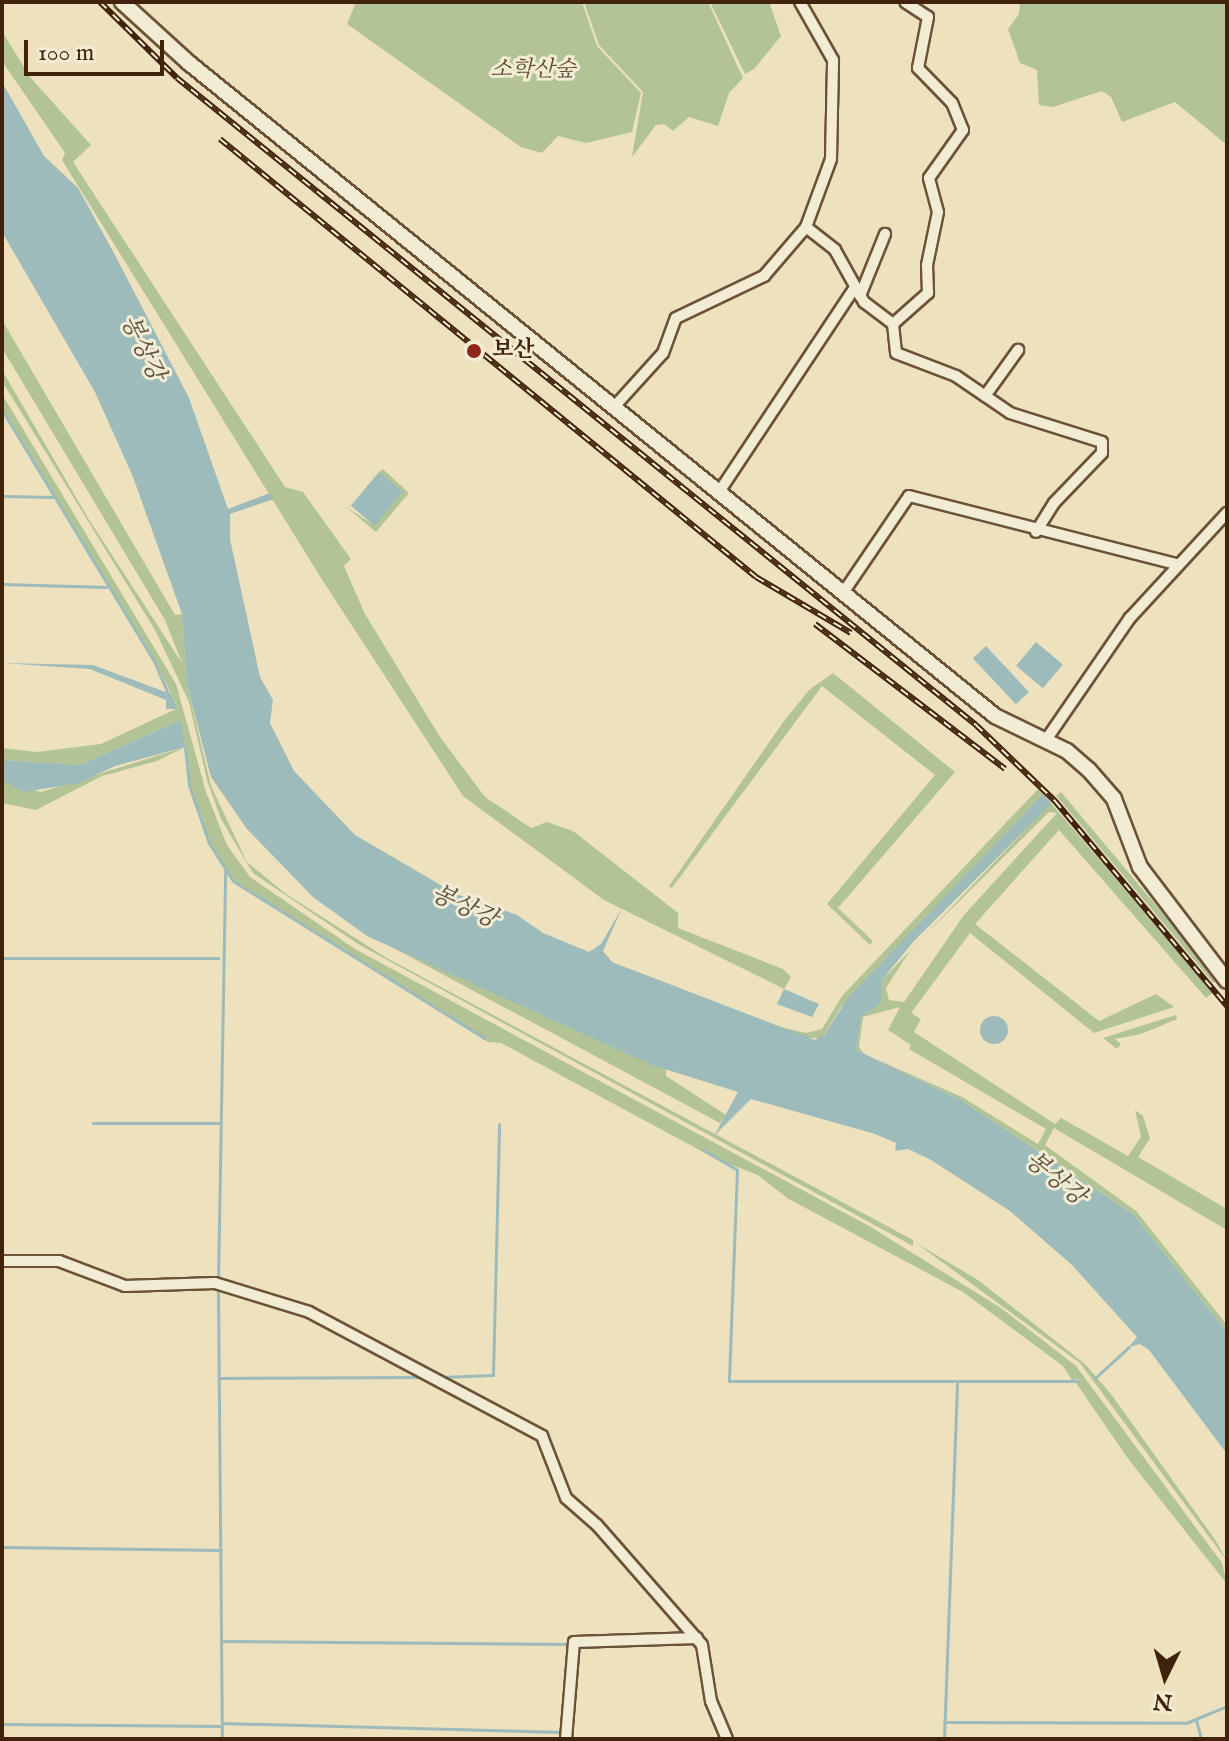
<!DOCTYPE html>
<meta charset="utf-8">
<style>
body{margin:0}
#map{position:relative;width:1229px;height:1741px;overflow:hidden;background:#ede1be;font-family:"IM FELL English","Noto Serif KR",serif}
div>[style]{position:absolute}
.green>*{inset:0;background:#b2c496;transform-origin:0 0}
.water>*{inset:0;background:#9cbbba;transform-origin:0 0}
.round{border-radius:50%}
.stream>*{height:3px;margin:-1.5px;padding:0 1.5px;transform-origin:1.5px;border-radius:1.5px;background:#9cbbba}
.roads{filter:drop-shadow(2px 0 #6c5237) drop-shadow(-2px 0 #6c5237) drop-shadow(0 2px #6c5237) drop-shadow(0 -2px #6c5237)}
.minor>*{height:10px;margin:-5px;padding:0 5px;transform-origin:5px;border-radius:5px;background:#f3ecd5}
.secondary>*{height:14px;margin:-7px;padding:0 7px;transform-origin:7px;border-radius:7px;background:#f3ecd5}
.rail>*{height:6px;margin-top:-3px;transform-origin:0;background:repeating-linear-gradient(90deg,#f3ecd5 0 9px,#41220a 0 18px);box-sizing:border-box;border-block:2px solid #41220a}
.dots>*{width:22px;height:22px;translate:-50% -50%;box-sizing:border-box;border:4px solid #f3ecd5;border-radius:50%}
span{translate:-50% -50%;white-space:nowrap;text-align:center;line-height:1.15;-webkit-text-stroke:6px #f3ecd5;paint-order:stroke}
.park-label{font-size:22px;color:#5d4a2d;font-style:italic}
.poi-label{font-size:22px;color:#41220a;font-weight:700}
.left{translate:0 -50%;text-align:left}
.water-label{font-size:24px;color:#5c503f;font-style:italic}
.frame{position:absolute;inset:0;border:4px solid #41220a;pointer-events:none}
.north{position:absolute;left:1125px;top:1637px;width:80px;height:80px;-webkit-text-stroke:6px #f3ecd5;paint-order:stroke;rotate:185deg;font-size:22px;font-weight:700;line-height:32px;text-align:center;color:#41220a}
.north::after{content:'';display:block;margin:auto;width:28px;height:36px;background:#41220a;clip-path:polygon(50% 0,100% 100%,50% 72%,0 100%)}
.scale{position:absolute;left:24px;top:40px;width:140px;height:36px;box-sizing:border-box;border:4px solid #41220a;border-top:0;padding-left:10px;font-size:24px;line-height:28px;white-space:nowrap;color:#41220a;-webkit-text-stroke:6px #f3ecd5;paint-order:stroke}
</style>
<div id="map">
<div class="green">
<div style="clip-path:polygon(356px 2px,582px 2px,597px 46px,641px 93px,632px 132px,586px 143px,558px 136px,542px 153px,521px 147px,347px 24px)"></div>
<div style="clip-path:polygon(584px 2px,708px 2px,743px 78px,729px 93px,718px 126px,689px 117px,673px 131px,664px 124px,656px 125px,632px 157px,643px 92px,599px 45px)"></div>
<div style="clip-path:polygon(710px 2px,769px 2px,781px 36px,754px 69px,745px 74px)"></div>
<div style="clip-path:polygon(1020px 2px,1227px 2px,1227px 145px,1175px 102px,1122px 122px,1111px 97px,1102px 91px,1053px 107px,1039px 105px,1037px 70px,1020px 63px,1008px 29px,1019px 14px)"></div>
<div style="clip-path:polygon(2px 31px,30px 77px,91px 145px,73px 162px,285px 487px,303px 492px,351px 559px,344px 566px,365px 614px,440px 737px,485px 797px,531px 828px,547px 822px,573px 831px,678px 913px,678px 928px,783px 969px,791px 977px,784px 989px,604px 900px,463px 796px,321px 578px,62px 160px,65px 153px,2px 61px)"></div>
<div style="clip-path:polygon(2px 320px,175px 615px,182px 614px,187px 685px,211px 786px,247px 862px,286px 894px,385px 957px,913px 1240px,913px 1246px,358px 944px,253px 873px,221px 819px,207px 780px,189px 702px,155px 630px,2px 381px,2px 370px,88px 518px,182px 663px,165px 620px,2px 348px)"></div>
<div style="clip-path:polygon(2px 394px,176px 684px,206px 792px,227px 845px,250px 877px,355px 949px,869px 1226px,1001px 1308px,1076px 1366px,1222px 1563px,1227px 1584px,1129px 1460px,1076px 1383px,1079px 1379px,1072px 1380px,1063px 1366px,963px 1292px,787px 1198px,758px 1175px,716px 1159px,501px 1043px,488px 1042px,233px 881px,213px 850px,190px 785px,181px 720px,80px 765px,2px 760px,2px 748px,37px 752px,101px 744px,178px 708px,156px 663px,2px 407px)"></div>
<div style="clip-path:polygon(383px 469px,409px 493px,376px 532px,346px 507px,374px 525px,402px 493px,379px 472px)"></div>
<div style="clip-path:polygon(833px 673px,955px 772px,838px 908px,873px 941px,870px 945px,827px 904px,935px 775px,822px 686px,672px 888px,669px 886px,784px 721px,809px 690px)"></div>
<div style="clip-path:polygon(185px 747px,157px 761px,102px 776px,36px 810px,2px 803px,2px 780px,41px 792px)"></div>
<div style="clip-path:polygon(1038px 789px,1043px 794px,841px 1007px,822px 1038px,804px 1038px,752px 1020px,806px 1033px,822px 1029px,842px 996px)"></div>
<div style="left:1061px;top:792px;width:244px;height:6px;rotate:50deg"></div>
<div style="clip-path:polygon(evenodd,1051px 803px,1213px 993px,1206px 998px,1059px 830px,975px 924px,1099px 1021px,1156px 994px,1174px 1007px,1094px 1033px,970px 933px,911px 1013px,921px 1019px,914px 1032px,1055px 1124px,1061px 1118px,1128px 1156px,1141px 1137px,1135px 1110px,1143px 1116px,1150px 1138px,1138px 1157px,1227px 1209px,1227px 1230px,1054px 1128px,1045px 1145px,1136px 1211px,1227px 1325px,1227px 1332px,1133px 1214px,961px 1100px,856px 1050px,861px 1017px,880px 1003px,882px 980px,1051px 803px,1049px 812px,1057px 813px,964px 915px,904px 1002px,889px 1000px,886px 988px,911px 949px,1049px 812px,1051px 803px,900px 1007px,888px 1030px,911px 1045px,909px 1049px,1046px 1129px,1038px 1144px,962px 1097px,864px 1054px,859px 1047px,863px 1017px,900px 1007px)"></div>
<div style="clip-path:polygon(375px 938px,666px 1069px,666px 1076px,726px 1115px,720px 1123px)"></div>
<div style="clip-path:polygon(1176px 1015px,1177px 1019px,1141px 1034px,1115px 1039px,1121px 1044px,1117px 1049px,1103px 1038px)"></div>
<div style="clip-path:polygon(916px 1243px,978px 1280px,1085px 1364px,1111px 1394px,1216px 1541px,1227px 1561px,1080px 1363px)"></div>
</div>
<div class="water">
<div style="clip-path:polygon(2px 82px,44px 156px,78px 188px,115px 255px,189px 398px,228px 509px,270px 493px,274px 499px,230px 514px,230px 539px,260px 677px,273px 700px,270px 723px,294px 771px,355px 835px,456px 894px,517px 915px,543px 933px,589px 952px,601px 944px,622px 908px,603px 951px,612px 962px,815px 1040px,825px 1034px,847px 999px,1043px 794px,1051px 803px,1046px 809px,914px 941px,882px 980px,881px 1003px,861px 1017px,856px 1050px,961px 1100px,1133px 1214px,1227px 1332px,1227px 1454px,1149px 1350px,1140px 1344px,1129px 1347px,1137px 1337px,1072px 1265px,1010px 1211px,931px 1160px,908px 1149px,895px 1151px,896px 1143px,875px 1134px,751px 1099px,714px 1136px,738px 1092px,652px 1065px,367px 936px,313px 897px,247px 829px,211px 777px,187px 685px,182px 614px,133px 477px,95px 392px,2px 232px)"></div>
<div style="left:379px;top:472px;width:31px;height:44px;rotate:40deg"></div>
<div style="left:1036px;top:642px;width:35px;height:31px;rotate:40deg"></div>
<div style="left:986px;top:646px;width:63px;height:18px;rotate:47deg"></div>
<div style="clip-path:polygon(2px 663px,93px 665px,171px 694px,178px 709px,166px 709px,166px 700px,90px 669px)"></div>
<div style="clip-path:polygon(181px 720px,185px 747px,115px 766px,79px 783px,23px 792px,2px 780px,2px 760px,80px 765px)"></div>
<div style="clip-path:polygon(784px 989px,819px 1004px,812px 1017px,777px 1004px)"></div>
<div class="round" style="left:980px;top:1016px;width:28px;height:28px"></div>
</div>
<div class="stream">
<div style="left:2px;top:410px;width:296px;rotate:58.8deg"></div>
<div style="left:155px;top:663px;width:34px;rotate:67deg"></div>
<div style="left:2px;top:496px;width:52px;rotate:1.1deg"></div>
<div style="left:2px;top:584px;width:104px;rotate:1.7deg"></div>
<div style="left:185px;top:747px;width:38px;rotate:84deg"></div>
<div style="left:189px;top:785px;width:61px;rotate:71deg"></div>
<div style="left:209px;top:843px;width:45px;rotate:57.7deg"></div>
<div style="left:233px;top:881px;width:296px;rotate:32deg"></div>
<div style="left:2px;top:958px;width:216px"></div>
<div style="left:93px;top:1123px;width:128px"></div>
<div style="left:703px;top:1150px;width:39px;rotate:30deg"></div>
<div style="left:737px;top:1170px;width:211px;rotate:92.2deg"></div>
<div style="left:729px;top:1381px;width:349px"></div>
<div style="left:218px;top:1282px;width:411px;rotate:-89deg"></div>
<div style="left:218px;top:1290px;width:449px;rotate:89.5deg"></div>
<div style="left:441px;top:1377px;width:52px;rotate:-2.2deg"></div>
<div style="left:493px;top:1375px;width:251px;rotate:-88.6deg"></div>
<div style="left:220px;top:1378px;width:204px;rotate:-0.3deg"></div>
<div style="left:1095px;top:1378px;width:46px;rotate:-42.4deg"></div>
<div style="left:2px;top:1547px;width:219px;rotate:0.8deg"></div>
<div style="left:223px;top:1641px;width:347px;rotate:0.5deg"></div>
<div style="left:1196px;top:1720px;width:20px;rotate:75deg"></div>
<div style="left:944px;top:1722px;width:242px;rotate:0.2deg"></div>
<div style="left:1186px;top:1723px;width:44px;rotate:-22.5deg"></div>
<div style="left:222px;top:1723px;width:340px;rotate:1.5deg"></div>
<div style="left:2px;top:1724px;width:220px;rotate:0.5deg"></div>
<div style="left:944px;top:1739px;width:356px;rotate:-87.9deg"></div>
</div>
<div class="roads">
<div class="minor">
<div style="left:806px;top:227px;width:37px;rotate:38deg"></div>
<div style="left:835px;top:250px;width:60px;rotate:60.9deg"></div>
<div style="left:864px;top:302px;width:36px;rotate:37deg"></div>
<div style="left:893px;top:324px;width:29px;rotate:84deg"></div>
<div style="left:896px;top:353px;width:64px;rotate:21deg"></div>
<div style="left:956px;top:376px;width:65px;rotate:34.4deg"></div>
<div style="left:1010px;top:413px;width:96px;rotate:17.5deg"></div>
<div style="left:1102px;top:442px;width:11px;rotate:90deg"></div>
<div style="left:1102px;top:453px;width:69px;rotate:133.8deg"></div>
<div style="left:1054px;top:503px;width:34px;rotate:122deg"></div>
<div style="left:860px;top:296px;width:67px;rotate:-68deg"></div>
<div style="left:893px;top:324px;width:47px;rotate:-41.5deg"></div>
<div style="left:928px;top:293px;width:28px;rotate:-92deg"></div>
<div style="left:927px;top:265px;width:54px;rotate:-78.3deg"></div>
<div style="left:938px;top:212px;width:35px;rotate:-105deg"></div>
<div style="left:929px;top:178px;width:59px;rotate:-54.7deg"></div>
<div style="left:963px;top:130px;width:29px;rotate:-112deg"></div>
<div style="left:952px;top:103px;width:49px;rotate:-134.2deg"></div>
<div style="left:918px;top:68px;width:52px;rotate:-78.9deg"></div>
<div style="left:928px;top:17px;width:27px;rotate:-147deg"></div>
<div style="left:985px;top:396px;width:57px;rotate:-54.3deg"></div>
<div style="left:614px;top:407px;width:73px;rotate:-47.8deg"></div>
<div style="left:663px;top:353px;width:37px;rotate:-70deg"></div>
<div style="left:676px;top:318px;width:98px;rotate:-25.5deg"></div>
<div style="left:764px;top:276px;width:65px;rotate:-49.4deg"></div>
<div style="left:806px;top:227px;width:72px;rotate:-69.8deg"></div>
<div style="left:831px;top:159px;width:99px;rotate:-88.8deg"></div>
<div style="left:833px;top:60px;width:67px;rotate:-119.6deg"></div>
<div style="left:719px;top:492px;width:244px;rotate:-56.4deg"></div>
<div style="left:843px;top:593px;width:117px;rotate:-55.8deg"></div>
<div style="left:909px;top:496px;width:275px;rotate:14.3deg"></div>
<div style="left:1046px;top:740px;width:148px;rotate:-55.5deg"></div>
<div style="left:1130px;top:618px;width:143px;rotate:-47.3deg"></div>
<div style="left:2px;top:1261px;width:57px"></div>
<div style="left:59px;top:1261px;width:71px;rotate:20.7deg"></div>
<div style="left:125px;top:1286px;width:90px;rotate:-1.9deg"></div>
<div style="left:215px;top:1283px;width:98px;rotate:17.1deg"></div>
<div style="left:309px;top:1312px;width:264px;rotate:28deg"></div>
<div style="left:542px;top:1436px;width:66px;rotate:68.8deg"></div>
<div style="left:566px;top:1498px;width:41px;rotate:41.1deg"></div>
<div style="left:597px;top:1525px;width:159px;rotate:48.8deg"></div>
<div style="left:702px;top:1645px;width:57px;rotate:80.9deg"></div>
<div style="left:711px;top:1701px;width:41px;rotate:67.2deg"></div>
<div style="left:566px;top:1739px;width:97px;rotate:-85.3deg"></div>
<div style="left:574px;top:1642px;width:123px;rotate:-1.9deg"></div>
</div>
<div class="secondary">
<div style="left:122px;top:2px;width:91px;rotate:42.3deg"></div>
<div style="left:189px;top:63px;width:1037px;rotate:39.01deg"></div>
<div style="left:995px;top:716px;width:80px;rotate:25.9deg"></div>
<div style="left:1067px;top:751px;width:29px;rotate:41deg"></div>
<div style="left:1089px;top:770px;width:38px;rotate:49deg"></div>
<div style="left:1114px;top:799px;width:73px;rotate:69.1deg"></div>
<div style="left:1140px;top:867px;width:143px;rotate:52.7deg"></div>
</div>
</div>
<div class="rail">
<div style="left:100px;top:2px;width:108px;rotate:44.6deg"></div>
<div style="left:177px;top:78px;width:1028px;rotate:39deg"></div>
<div style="left:976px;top:725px;width:110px;rotate:43.9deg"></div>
<div style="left:1055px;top:801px;width:268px;rotate:50deg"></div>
<div style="left:220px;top:139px;width:692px;rotate:39.25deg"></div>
<div style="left:756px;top:577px;width:110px;rotate:30.5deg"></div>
<div style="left:815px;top:624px;width:239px;rotate:37.3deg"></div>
</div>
<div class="dots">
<div style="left:474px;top:351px;background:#8f2418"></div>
</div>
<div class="park-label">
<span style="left:533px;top:71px">소학산숲</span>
</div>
<div class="poi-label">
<span class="left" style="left:492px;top:351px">보산</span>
</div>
<div class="water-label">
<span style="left:142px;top:348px;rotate:64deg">봉상강</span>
<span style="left:464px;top:907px;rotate:25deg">봉상강</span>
<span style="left:1055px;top:1179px;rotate:39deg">봉상강</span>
</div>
<div class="frame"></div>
<div class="north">N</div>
<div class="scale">100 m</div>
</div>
